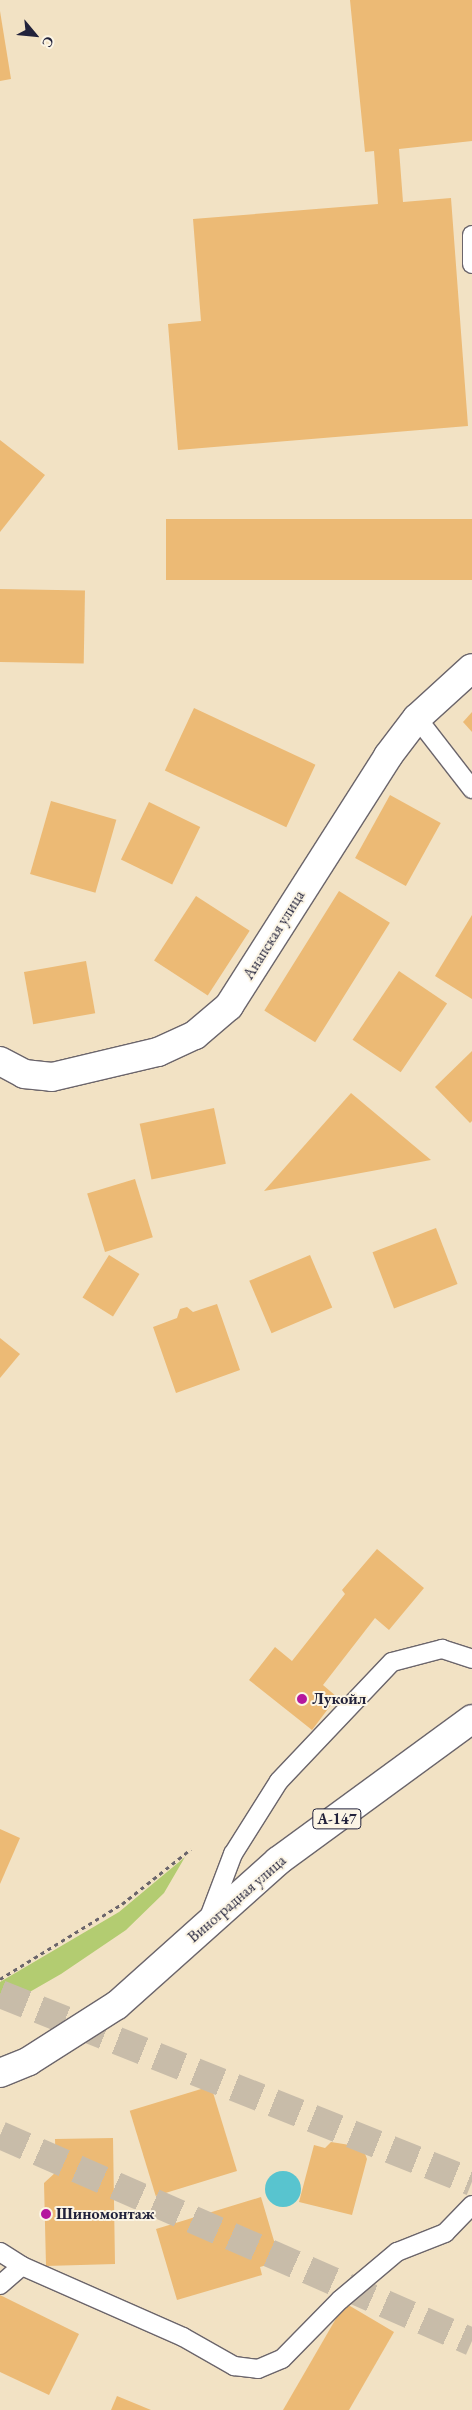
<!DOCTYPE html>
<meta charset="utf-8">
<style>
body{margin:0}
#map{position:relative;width:472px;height:2410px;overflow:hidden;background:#f2e2c4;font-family:"EB Garamond",serif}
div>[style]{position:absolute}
.green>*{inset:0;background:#b3cc71}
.water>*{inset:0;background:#58c4cf}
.round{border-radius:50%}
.building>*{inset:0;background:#ecba75;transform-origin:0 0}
.primary-tunnel>*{height:28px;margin-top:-14px;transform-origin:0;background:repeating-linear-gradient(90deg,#c8bca9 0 28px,transparent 0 42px)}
.path>*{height:3px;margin-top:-1.5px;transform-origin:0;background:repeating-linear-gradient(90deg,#6b656b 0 4px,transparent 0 8px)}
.roads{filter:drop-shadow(1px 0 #6b656b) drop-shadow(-1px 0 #6b656b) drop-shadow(0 1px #6b656b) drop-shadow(0 -1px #6b656b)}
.lane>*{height:18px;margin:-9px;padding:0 9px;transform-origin:9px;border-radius:9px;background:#fff}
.street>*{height:28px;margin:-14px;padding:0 14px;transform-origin:14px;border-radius:14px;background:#fff}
.primary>*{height:28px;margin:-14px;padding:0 14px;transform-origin:14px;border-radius:14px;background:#fff}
.dots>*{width:14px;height:14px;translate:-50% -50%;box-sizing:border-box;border:2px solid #fcf5e5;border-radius:50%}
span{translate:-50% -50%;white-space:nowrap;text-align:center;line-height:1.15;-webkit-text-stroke:4px #fcf5e5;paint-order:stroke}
.shield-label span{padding:1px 4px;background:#fcf5e5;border:1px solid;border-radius:4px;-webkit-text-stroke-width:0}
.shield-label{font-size:15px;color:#22223b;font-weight:700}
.street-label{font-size:16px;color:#22223b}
.poi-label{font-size:16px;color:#22223b;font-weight:700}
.left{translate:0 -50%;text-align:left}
.north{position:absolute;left:10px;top:10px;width:50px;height:50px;-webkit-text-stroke:4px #fcf5e5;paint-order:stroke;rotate:118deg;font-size:14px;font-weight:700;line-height:20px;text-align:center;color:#22223b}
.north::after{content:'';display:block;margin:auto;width:18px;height:22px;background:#22223b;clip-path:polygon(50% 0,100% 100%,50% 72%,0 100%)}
</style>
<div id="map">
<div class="green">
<div style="clip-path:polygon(185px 1857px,164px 1893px,126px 1930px,61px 1974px,0 2009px,0 1982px,119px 1912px)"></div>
</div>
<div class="water">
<div class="round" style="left:265px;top:2171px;width:36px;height:36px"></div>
</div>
<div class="building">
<div style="clip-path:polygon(350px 0,472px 0,472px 141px,399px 149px,403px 202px,451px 198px,468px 426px,178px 450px,168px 324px,201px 321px,193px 219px,378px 204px,374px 151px,365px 152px)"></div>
<div style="clip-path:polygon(0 11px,11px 79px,0 81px)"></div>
<div style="clip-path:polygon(0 440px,45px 475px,0 532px)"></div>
<div style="left:472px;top:519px;width:61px;height:306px;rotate:90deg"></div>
<div style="left:0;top:589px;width:85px;height:73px;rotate:1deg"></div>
<div style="left:194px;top:708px;width:134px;height:69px;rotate:25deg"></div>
<div style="clip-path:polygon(472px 712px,472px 732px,463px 722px)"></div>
<div style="left:390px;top:795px;width:58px;height:72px;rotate:29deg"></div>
<div style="left:51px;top:801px;width:68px;height:76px;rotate:16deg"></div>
<div style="left:149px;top:802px;width:57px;height:64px;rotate:26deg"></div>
<div style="left:339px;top:891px;width:60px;height:141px;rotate:32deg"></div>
<div style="left:196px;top:896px;width:64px;height:77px;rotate:33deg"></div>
<div style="clip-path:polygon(472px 915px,472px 999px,435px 976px)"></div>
<div style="left:86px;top:961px;width:53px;height:63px;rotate:80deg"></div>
<div style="left:399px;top:971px;width:58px;height:83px;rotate:34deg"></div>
<div style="clip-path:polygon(472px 1051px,472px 1121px,470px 1123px,435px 1087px)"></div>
<div style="clip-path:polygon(351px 1093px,431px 1160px,264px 1191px)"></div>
<div style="left:214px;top:1108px;width:57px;height:76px;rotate:78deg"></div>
<div style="left:135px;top:1179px;width:61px;height:50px;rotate:73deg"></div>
<div style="left:436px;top:1228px;width:60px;height:68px;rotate:69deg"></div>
<div style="left:109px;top:1255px;width:36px;height:50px;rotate:32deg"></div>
<div style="left:310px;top:1255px;width:57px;height:66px;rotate:67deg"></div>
<div style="clip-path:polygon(217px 1304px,240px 1370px,176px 1393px,153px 1327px,177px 1318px,180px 1309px,187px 1307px,193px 1312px)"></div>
<div style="clip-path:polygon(0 1338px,20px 1354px,0 1378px)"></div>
<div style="clip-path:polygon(377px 1549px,424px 1588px,389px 1630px,375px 1618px,323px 1685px,337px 1697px,312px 1730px,249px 1680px,275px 1647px,292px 1661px,345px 1594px,342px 1590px)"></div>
<div style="clip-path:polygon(0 1829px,20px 1838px,0 1884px)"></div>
<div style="left:211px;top:2086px;width:89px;height:85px;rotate:73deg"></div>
<div style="clip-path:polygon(113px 2138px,115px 2264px,46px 2266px,44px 2183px,56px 2172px,55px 2139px)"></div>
<div style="clip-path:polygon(331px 2142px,356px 2146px,364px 2151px,367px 2159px,352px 2215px,299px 2202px,314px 2145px,325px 2148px)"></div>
<div style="clip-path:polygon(261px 2197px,280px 2261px,260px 2267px,262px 2275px,177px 2300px,156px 2229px)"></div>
<div style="clip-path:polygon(0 2295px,79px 2334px,49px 2395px,0 2372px)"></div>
<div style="clip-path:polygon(345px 2303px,394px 2332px,349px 2410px,283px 2410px)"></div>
<div style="clip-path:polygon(117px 2396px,151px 2410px,111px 2410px)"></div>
</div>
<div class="primary-tunnel">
<div style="left:0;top:1994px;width:508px;rotate:21.72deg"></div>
<div style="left:0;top:2135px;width:515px;rotate:23.68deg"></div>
</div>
<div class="path">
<div style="left:0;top:1979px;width:143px;rotate:-31.6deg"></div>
<div style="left:122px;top:1904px;width:88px;rotate:-38.6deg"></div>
</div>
<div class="roads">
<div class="lane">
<div style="left:472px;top:235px;width:29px;rotate:90deg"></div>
<div style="left:417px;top:718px;width:90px;rotate:52.2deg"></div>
<div style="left:208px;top:1920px;width:71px;rotate:-69.3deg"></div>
<div style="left:233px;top:1854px;width:86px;rotate:-57.8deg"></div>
<div style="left:279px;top:1781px;width:164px;rotate:-46.5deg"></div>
<div style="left:392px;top:1662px;width:52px;rotate:-14.6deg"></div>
<div style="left:442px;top:1649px;width:32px;rotate:18deg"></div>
<div style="left:0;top:2252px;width:26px;rotate:32deg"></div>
<div style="left:0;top:2285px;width:29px;rotate:-41deg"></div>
<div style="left:22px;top:2266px;width:176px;rotate:23.8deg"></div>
<div style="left:183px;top:2337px;width:59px;rotate:29.6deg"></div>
<div style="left:234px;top:2366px;width:24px;rotate:7deg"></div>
<div style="left:258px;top:2369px;width:26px;rotate:-23deg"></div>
<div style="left:282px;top:2359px;width:83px;rotate:-45.5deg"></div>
<div style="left:340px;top:2300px;width:75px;rotate:-40.1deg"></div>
<div style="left:397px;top:2252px;width:52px;rotate:-21.6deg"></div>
<div style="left:445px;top:2233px;width:39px;rotate:-46deg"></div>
</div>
<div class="street">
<div style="left:0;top:1061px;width:27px;rotate:28deg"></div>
<div style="left:24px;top:1074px;width:28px;rotate:6deg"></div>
<div style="left:52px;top:1077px;width:109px;rotate:-13.3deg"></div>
<div style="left:158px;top:1052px;width:41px;rotate:-24.7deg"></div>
<div style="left:195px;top:1035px;width:45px;rotate:-40.5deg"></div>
<div style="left:229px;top:1006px;width:296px;rotate:-57.5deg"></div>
<div style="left:388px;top:756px;width:48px;rotate:-52.7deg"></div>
<div style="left:417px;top:718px;width:74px;rotate:-42.3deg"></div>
</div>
<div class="primary">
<div style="left:0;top:2073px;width:31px;rotate:-22deg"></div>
<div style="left:29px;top:2061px;width:104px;rotate:-32.5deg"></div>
<div style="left:117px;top:2005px;width:216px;rotate:-41.8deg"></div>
<div style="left:278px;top:1861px;width:240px;rotate:-36.2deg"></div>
</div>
</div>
<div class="dots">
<div style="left:302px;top:1699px;background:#b5179e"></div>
<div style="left:46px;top:2214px;background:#b5179e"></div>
</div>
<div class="shield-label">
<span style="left:337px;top:1819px">А-147</span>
</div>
<div class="street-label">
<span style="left:274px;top:935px;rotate:-58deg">Анапская улица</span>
<span style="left:237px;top:1899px;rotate:-41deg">Виноградная улица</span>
</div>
<div class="poi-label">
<span class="left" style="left:312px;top:1699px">Лукойл</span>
<span class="left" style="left:56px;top:2214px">Шиномонтаж</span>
</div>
<div class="north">С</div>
</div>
